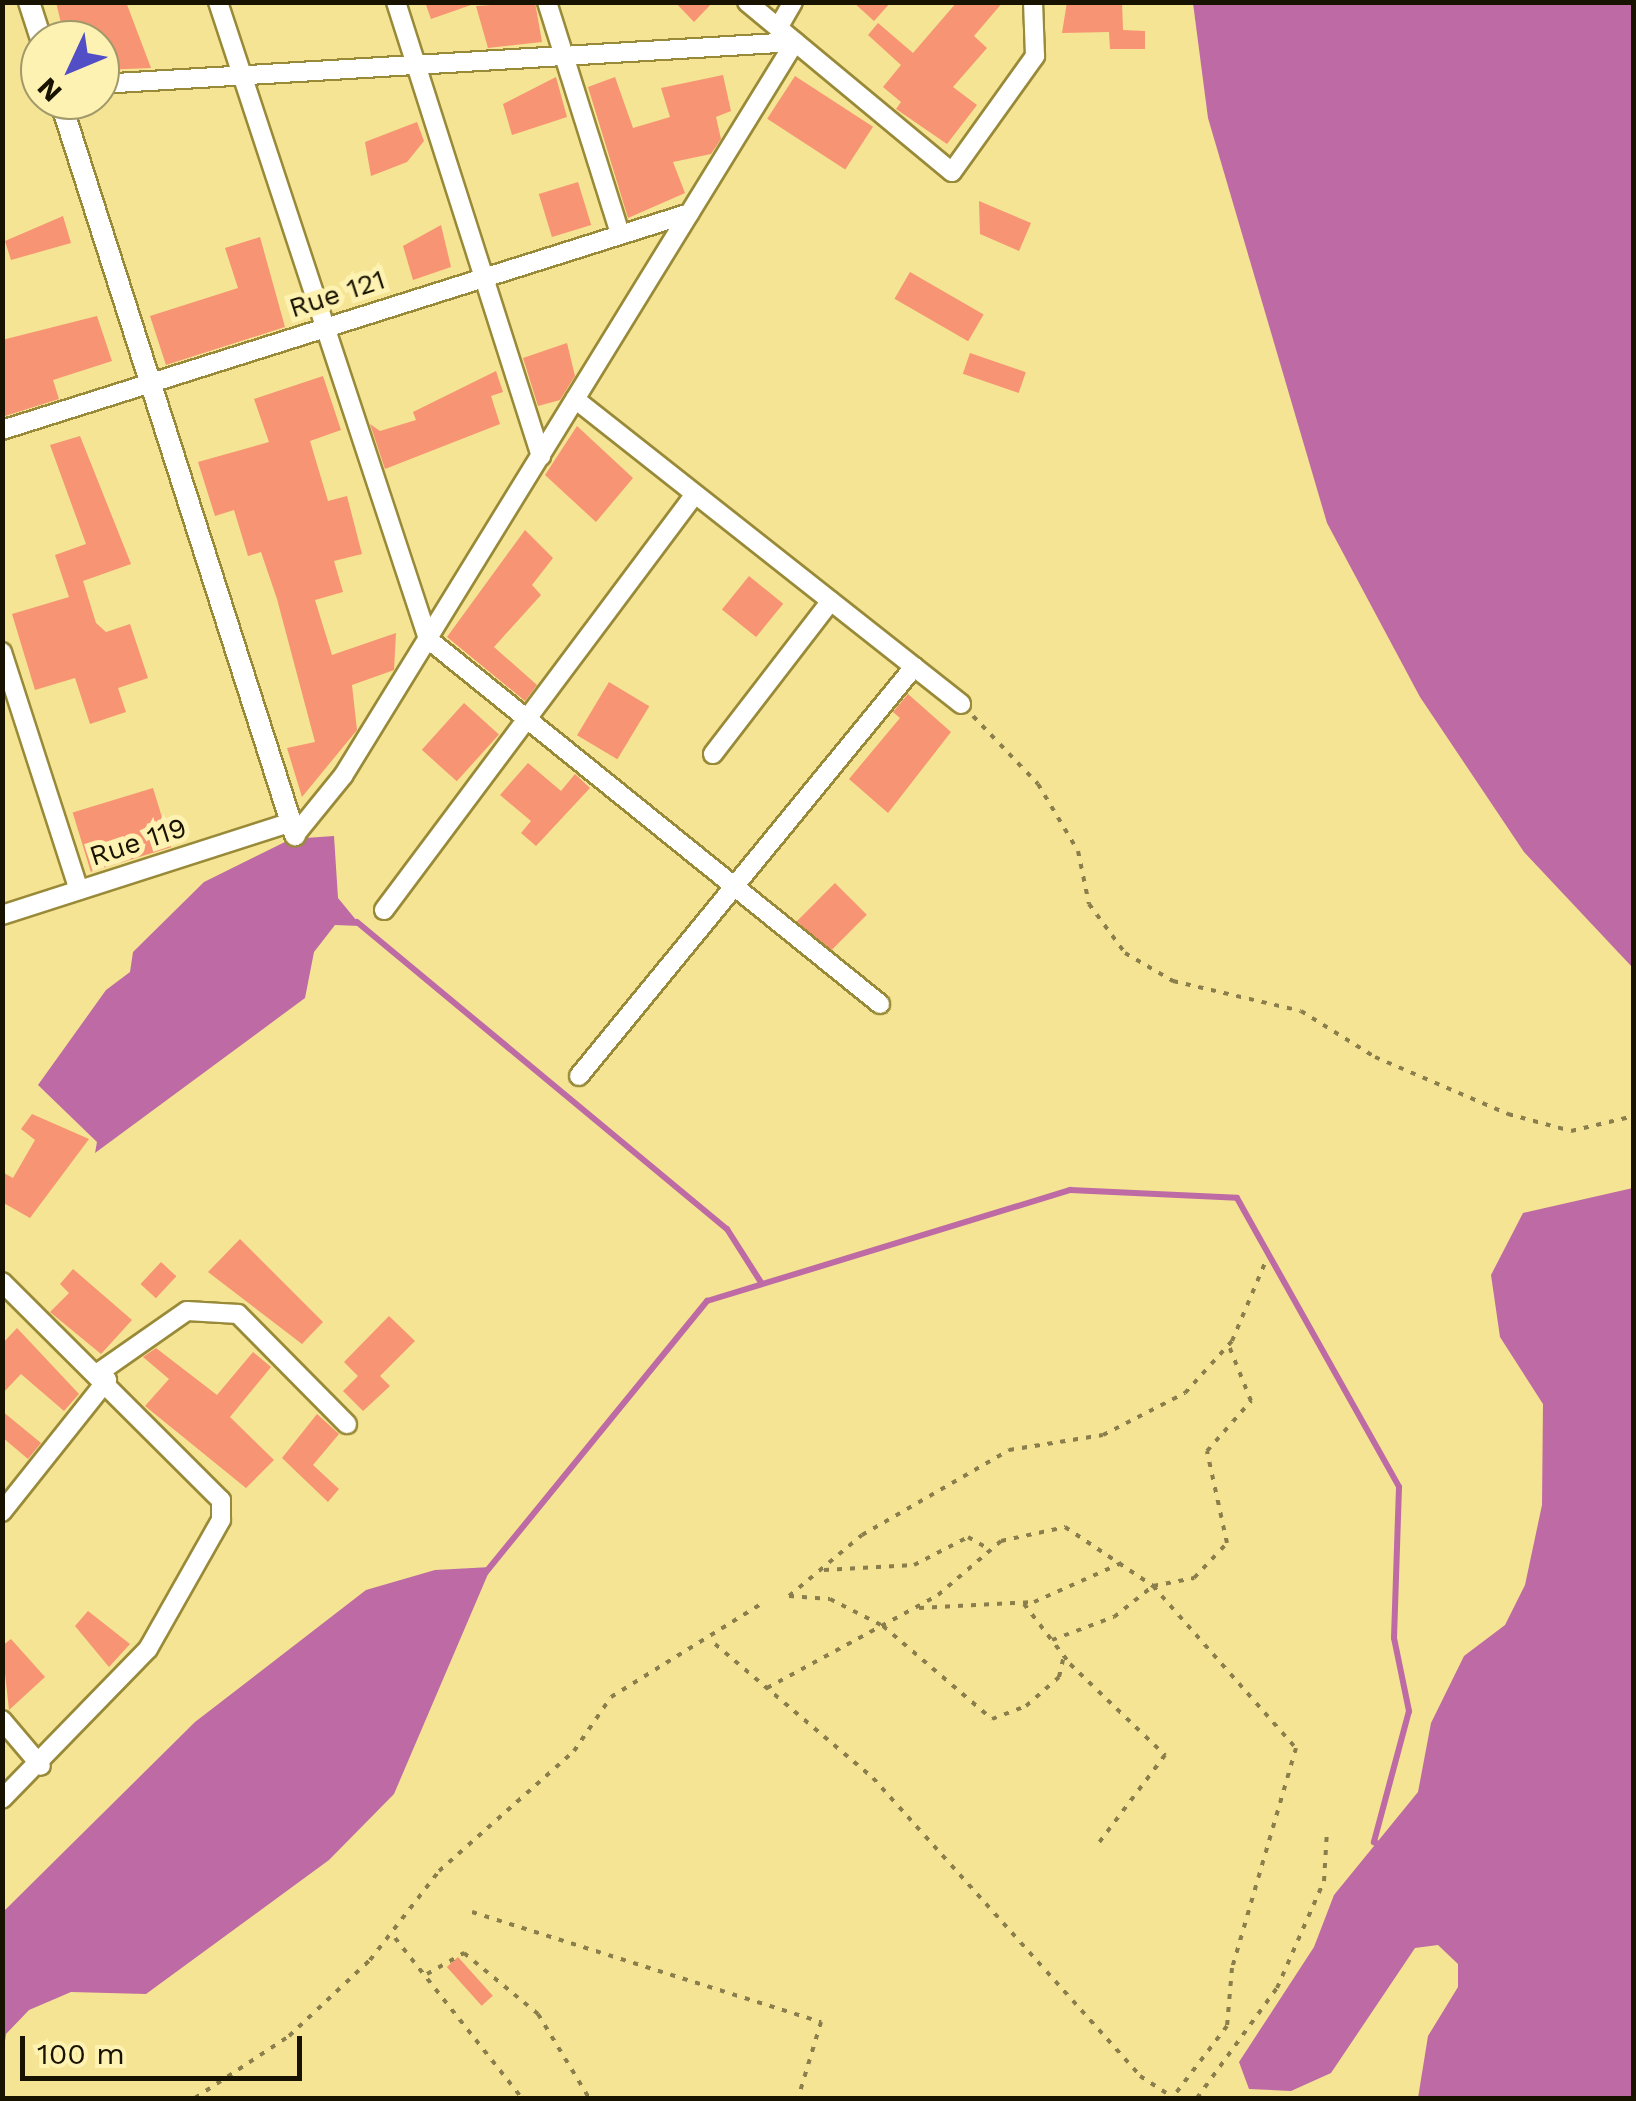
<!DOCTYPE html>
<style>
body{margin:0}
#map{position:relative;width:1636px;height:2101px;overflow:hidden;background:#f4e493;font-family:"Work Sans",sans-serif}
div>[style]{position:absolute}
.water>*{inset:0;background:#bd6aa5}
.stream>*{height:6px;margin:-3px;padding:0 3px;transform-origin:3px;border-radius:3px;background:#bd6aa5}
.building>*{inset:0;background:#f79473;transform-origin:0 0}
.path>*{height:4px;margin-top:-2px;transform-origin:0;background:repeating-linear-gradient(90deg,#897e4c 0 5px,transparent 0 13px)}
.roads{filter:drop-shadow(2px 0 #998a39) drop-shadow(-2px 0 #998a39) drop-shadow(0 2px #998a39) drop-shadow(0 -2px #998a39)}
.minor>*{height:18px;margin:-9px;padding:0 9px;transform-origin:9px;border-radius:9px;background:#fff}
.tertiary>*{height:20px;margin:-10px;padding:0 10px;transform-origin:10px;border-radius:10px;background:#fff}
span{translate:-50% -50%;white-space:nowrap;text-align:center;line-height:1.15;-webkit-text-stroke:10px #fef2b2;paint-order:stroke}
.street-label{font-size:28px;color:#181300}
.frame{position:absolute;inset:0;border:5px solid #181300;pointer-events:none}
.north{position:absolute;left:20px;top:20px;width:100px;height:100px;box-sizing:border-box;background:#fef2b2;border:2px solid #a2996b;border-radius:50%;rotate:226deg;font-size:28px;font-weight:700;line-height:40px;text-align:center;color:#181300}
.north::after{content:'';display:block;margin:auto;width:35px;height:45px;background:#524ec5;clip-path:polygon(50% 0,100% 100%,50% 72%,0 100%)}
.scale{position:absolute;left:20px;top:2036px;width:282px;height:45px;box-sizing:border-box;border:5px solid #181300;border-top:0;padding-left:12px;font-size:30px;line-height:35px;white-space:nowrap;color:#181300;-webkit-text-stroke:8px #fef2b2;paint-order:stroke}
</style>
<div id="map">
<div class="water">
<div style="clip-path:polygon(1193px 3px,1633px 3px,1633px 968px,1524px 852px,1420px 697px,1327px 523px,1208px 118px)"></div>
<div style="clip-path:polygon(334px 836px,338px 898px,361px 926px,335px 925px,314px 952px,305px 998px,95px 1153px,97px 1142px,38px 1085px,106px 990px,130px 972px,133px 952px,204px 882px,291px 839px)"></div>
<div style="clip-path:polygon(1633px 1188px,1633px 2098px,1418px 2098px,1428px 2036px,1458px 1987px,1458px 1964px,1438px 1945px,1415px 1948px,1331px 2073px,1291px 2091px,1249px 2089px,1239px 2062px,1314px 1947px,1334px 1895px,1418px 1792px,1431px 1723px,1464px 1656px,1505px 1625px,1525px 1585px,1542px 1505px,1543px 1404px,1500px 1337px,1491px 1275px,1523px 1213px)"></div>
<div style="clip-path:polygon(491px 1567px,394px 1794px,329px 1860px,146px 1994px,71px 1992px,29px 2010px,6px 2034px,3px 2056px,3px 1912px,195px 1722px,366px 1590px,435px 1570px)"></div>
</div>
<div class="stream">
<div style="left:357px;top:922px;width:481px;rotate:39.7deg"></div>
<div style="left:727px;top:1229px;width:65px;rotate:57.5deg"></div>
<div style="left:486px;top:1572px;width:350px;rotate:-50.8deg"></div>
<div style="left:707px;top:1301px;width:380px;rotate:-17deg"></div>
<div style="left:1070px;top:1190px;width:167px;rotate:2.7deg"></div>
<div style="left:1237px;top:1198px;width:331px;rotate:60.7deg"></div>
<div style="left:1399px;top:1487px;width:151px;rotate:91.9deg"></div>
<div style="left:1394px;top:1638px;width:75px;rotate:78.4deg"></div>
<div style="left:1409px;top:1711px;width:136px;rotate:105deg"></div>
<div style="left:1374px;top:1842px;width:8px;rotate:23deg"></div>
</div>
<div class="building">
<div style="clip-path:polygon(56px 2px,126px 2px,151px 68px,100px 70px,100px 40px,65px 40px)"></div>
<div style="clip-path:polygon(425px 2px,471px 2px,471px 5px,431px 19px)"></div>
<div style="clip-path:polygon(535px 2px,542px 42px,488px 48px,476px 6px)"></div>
<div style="clip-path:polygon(675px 2px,713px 2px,694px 22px)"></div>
<div style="clip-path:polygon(853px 2px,891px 2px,874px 21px)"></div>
<div style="clip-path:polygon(957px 2px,1003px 2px,974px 36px,987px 48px,953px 87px,977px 105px,947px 144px,896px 109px,901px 102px,883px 87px,901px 65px,868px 35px,878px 23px,913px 53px)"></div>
<div style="clip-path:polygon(1067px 2px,1122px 2px,1123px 30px,1145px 31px,1145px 49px,1110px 49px,1109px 32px,1062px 33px)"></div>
<div style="clip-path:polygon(723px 75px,731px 111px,716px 117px,721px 139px,711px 154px,673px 162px,685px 193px,628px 218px,588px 87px,615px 77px,633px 128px,670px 117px,661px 88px)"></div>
<div style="left:795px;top:76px;width:93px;height:51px;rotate:33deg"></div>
<div style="clip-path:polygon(556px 77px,567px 117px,512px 135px,503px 104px)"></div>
<div style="clip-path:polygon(417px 122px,424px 141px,407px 162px,371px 176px,365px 142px)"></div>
<div style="left:578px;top:182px;width:45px;height:41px;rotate:73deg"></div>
<div style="clip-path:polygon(979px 201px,1031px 223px,1019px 251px,980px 234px)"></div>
<div style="clip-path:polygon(63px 216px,71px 243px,11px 260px,5px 241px)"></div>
<div style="clip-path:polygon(441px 225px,451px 267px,413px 280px,403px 246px)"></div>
<div style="clip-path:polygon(260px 237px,285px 327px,166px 365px,150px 316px,238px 288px,225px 248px)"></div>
<div style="left:910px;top:272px;width:85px;height:31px;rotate:30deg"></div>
<div style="clip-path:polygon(97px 316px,112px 361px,53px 380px,59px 399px,2px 417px,2px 340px)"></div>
<div style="clip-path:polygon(567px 343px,575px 376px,560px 400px,538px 406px,523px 358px)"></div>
<div style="left:970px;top:353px;width:59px;height:22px;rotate:19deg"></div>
<div style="clip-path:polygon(496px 371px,503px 392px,491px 396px,500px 424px,385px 469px,370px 424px,380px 431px,416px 420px,413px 412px)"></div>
<div style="clip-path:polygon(323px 376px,341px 430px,310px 441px,328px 501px,347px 496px,362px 554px,334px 561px,343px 592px,315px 600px,332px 655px,396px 633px,394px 670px,352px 685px,357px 730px,302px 797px,287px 748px,315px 742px,277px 599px,261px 552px,248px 556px,234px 510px,215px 516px,198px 462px,269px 442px,254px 399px)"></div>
<div style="clip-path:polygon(577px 426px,633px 478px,596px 522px,545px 475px)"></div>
<div style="clip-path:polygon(80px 436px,131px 564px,83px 581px,96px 623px,106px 632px,130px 624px,148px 678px,118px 688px,126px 712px,90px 724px,75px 678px,35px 690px,12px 614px,69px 597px,55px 555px,86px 544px,50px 445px)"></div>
<div style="clip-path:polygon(525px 530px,553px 558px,532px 585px,541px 595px,494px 647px,537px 685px,525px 701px,447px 637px)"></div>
<div style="left:749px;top:576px;width:44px;height:43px;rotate:39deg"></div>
<div style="left:609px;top:682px;width:47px;height:62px;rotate:31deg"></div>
<div style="clip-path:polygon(908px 694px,951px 732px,888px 813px,849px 779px,900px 718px,893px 712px)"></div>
<div style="left:464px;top:703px;width:47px;height:63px;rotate:42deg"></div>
<div style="clip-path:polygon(528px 763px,561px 791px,575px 774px,590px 788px,536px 846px,521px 833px,531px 821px,500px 795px)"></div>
<div style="left:153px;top:788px;width:62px;height:84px;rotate:73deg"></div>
<div style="left:835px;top:883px;width:45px;height:54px;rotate:45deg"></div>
<div style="clip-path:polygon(32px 1114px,89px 1139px,30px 1218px,2px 1202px,2px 1172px,13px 1178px,35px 1140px,21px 1129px)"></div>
<div style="clip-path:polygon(240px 1239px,323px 1322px,302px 1344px,208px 1272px)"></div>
<div style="left:161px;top:1262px;width:21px;height:30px;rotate:43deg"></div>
<div style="clip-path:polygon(73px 1269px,132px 1320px,101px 1354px,50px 1312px,69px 1293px,60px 1284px)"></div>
<div style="clip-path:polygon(389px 1316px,415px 1341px,380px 1376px,390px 1386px,363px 1411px,343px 1391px,358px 1376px,344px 1362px)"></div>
<div style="clip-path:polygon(17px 1328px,79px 1394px,64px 1411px,21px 1374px,2px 1394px,2px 1344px)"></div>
<div style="clip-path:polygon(156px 1348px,217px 1395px,253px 1352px,271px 1367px,230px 1417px,274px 1460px,246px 1488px,145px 1406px,169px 1379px,143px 1357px)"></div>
<div style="clip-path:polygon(2px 1411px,41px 1443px,28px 1459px,2px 1437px)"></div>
<div style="clip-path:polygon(317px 1414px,339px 1434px,313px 1465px,339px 1489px,328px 1502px,282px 1458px)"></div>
<div style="clip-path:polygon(88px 1611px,130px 1644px,109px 1667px,75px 1626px)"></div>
<div style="clip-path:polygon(11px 1639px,45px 1677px,9px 1710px,2px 1646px)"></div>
<div style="left:458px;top:1957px;width:52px;height:15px;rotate:48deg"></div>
</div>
<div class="path">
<div style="left:973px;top:716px;width:94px;rotate:46.3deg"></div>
<div style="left:1038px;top:784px;width:78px;rotate:59.2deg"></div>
<div style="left:1078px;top:851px;width:54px;rotate:78.3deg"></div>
<div style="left:1089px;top:904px;width:61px;rotate:53.7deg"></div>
<div style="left:1125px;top:953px;width:56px;rotate:30.3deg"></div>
<div style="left:1173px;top:981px;width:131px;rotate:13.2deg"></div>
<div style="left:1301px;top:1011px;width:87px;rotate:31.9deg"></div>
<div style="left:1375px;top:1057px;width:145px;rotate:23.2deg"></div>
<div style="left:1508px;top:1114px;width:65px;rotate:15.1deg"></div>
<div style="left:1571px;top:1131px;width:65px;rotate:-13.4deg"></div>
<div style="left:824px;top:1570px;width:90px;rotate:-3.2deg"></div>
<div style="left:914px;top:1565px;width:61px;rotate:-27.4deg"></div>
<div style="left:968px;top:1537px;width:24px;rotate:30deg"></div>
<div style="left:789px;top:1596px;width:95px;rotate:-39.9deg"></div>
<div style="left:862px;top:1535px;width:170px;rotate:-30deg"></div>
<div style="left:1009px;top:1450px;width:95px;rotate:-9.1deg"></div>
<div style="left:1103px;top:1435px;width:92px;rotate:-27.1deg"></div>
<div style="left:1185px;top:1393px;width:70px;rotate:-47.9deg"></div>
<div style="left:1232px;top:1341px;width:90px;rotate:-67.1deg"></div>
<div style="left:789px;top:1596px;width:41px;rotate:4.2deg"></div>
<div style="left:830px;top:1599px;width:59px;rotate:27deg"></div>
<div style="left:883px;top:1626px;width:143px;rotate:40.5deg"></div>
<div style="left:992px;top:1719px;width:36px;rotate:-21deg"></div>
<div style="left:1026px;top:1706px;width:44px;rotate:-41.3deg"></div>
<div style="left:1059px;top:1677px;width:22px;rotate:-77deg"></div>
<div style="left:1024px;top:1604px;width:76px;rotate:52.5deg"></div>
<div style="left:1070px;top:1664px;width:132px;rotate:43.8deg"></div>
<div style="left:1165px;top:1755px;width:116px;rotate:127deg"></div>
<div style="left:919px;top:1608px;width:115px;rotate:-3deg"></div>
<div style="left:1034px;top:1602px;width:98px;rotate:-24deg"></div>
<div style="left:1052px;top:1640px;width:66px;rotate:-20.4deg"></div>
<div style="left:1114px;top:1617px;width:50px;rotate:-38.5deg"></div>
<div style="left:1153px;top:1586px;width:216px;rotate:48.6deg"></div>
<div style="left:1296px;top:1748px;width:229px;rotate:106.2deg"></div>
<div style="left:1232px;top:1968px;width:58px;rotate:94.9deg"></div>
<div style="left:1227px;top:2026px;width:89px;rotate:127.3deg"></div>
<div style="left:715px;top:1644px;width:207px;rotate:40.3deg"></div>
<div style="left:873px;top:1778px;width:400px;rotate:48.1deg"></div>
<div style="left:1140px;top:2076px;width:40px;rotate:32.9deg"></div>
<div style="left:767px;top:1688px;width:195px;rotate:-28.5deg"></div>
<div style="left:938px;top:1595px;width:83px;rotate:-40.6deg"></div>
<div style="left:1001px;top:1541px;width:66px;rotate:-12.3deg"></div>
<div style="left:1065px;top:1527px;width:106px;rotate:33.8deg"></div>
<div style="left:1153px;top:1586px;width:42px;rotate:-11deg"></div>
<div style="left:1194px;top:1578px;width:48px;rotate:-46.7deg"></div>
<div style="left:1227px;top:1543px;width:94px;rotate:-102.3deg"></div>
<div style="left:1207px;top:1451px;width:67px;rotate:-48.7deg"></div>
<div style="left:1251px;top:1401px;width:59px;rotate:-111.8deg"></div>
<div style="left:472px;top:1912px;width:366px;rotate:17.5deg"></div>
<div style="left:821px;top:2022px;width:79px;rotate:106.8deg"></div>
<div style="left:395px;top:1938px;width:204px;rotate:51.6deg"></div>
<div style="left:427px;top:1974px;width:43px;rotate:-29.6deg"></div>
<div style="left:464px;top:1953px;width:96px;rotate:39.5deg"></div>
<div style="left:538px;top:2014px;width:98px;rotate:58.7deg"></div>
<div style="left:195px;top:2098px;width:113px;rotate:-33.4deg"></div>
<div style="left:289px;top:2036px;width:111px;rotate:-43.2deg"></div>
<div style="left:370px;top:1960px;width:113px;rotate:-52.2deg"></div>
<div style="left:439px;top:1871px;width:181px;rotate:-41.6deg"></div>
<div style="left:574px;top:1751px;width:65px;rotate:-55.6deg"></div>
<div style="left:611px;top:1697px;width:176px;rotate:-31.8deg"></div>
<div style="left:1197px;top:2098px;width:136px;rotate:-54deg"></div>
<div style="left:1277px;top:1988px;width:117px;rotate:-66.3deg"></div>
<div style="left:1324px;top:1881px;width:50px;rotate:-86.6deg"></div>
</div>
<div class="roads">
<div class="minor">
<div style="left:218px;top:2px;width:671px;rotate:71.75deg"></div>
<div style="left:428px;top:639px;width:581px;rotate:38.92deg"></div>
<div style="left:396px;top:2px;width:477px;rotate:72.3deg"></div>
<div style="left:547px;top:2px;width:242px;rotate:72.5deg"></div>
<div style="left:747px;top:2px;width:266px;rotate:39.7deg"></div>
<div style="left:952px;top:172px;width:143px;rotate:-54.4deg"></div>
<div style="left:1035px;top:56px;width:54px;rotate:-92.1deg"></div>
<div style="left:778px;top:28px;width:30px;rotate:-60deg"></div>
<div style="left:100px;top:84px;width:696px;rotate:-3.46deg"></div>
<div style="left:575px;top:399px;width:492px;rotate:38.3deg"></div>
<div style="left:2px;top:430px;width:721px;rotate:-17.51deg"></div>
<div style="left:2px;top:652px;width:250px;rotate:72.1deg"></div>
<div style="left:713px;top:754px;width:193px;rotate:-52.4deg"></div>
<div style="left:295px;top:835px;width:76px;rotate:-50.9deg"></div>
<div style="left:343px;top:776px;width:862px;rotate:-58.38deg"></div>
<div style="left:384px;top:910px;width:519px;rotate:-53.22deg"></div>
<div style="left:2px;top:915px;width:304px;rotate:-17.8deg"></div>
<div style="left:579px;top:1076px;width:529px;rotate:-50.68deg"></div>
<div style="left:2px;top:1282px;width:309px;rotate:44.9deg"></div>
<div style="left:221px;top:1500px;width:20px;rotate:90deg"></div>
<div style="left:221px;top:1520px;width:148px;rotate:119.5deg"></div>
<div style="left:148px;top:1649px;width:209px;rotate:134.2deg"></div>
<div style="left:98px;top:1373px;width:108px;rotate:-34.9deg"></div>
<div style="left:187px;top:1311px;width:51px;rotate:3.4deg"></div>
<div style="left:238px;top:1314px;width:155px;rotate:45.3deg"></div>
<div style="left:2px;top:1512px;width:169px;rotate:-51.5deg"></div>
<div style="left:2px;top:1720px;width:60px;rotate:49.7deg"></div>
</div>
<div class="tertiary">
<div style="left:29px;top:2px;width:40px;rotate:72deg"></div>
<div style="left:60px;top:100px;width:772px;rotate:72.27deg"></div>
</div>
</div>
<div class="street-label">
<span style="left:337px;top:294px;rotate:-18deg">Rue 121</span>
<span style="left:138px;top:842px;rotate:-18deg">Rue 119</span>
</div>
<div class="frame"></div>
<div class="north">N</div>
<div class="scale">100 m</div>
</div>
